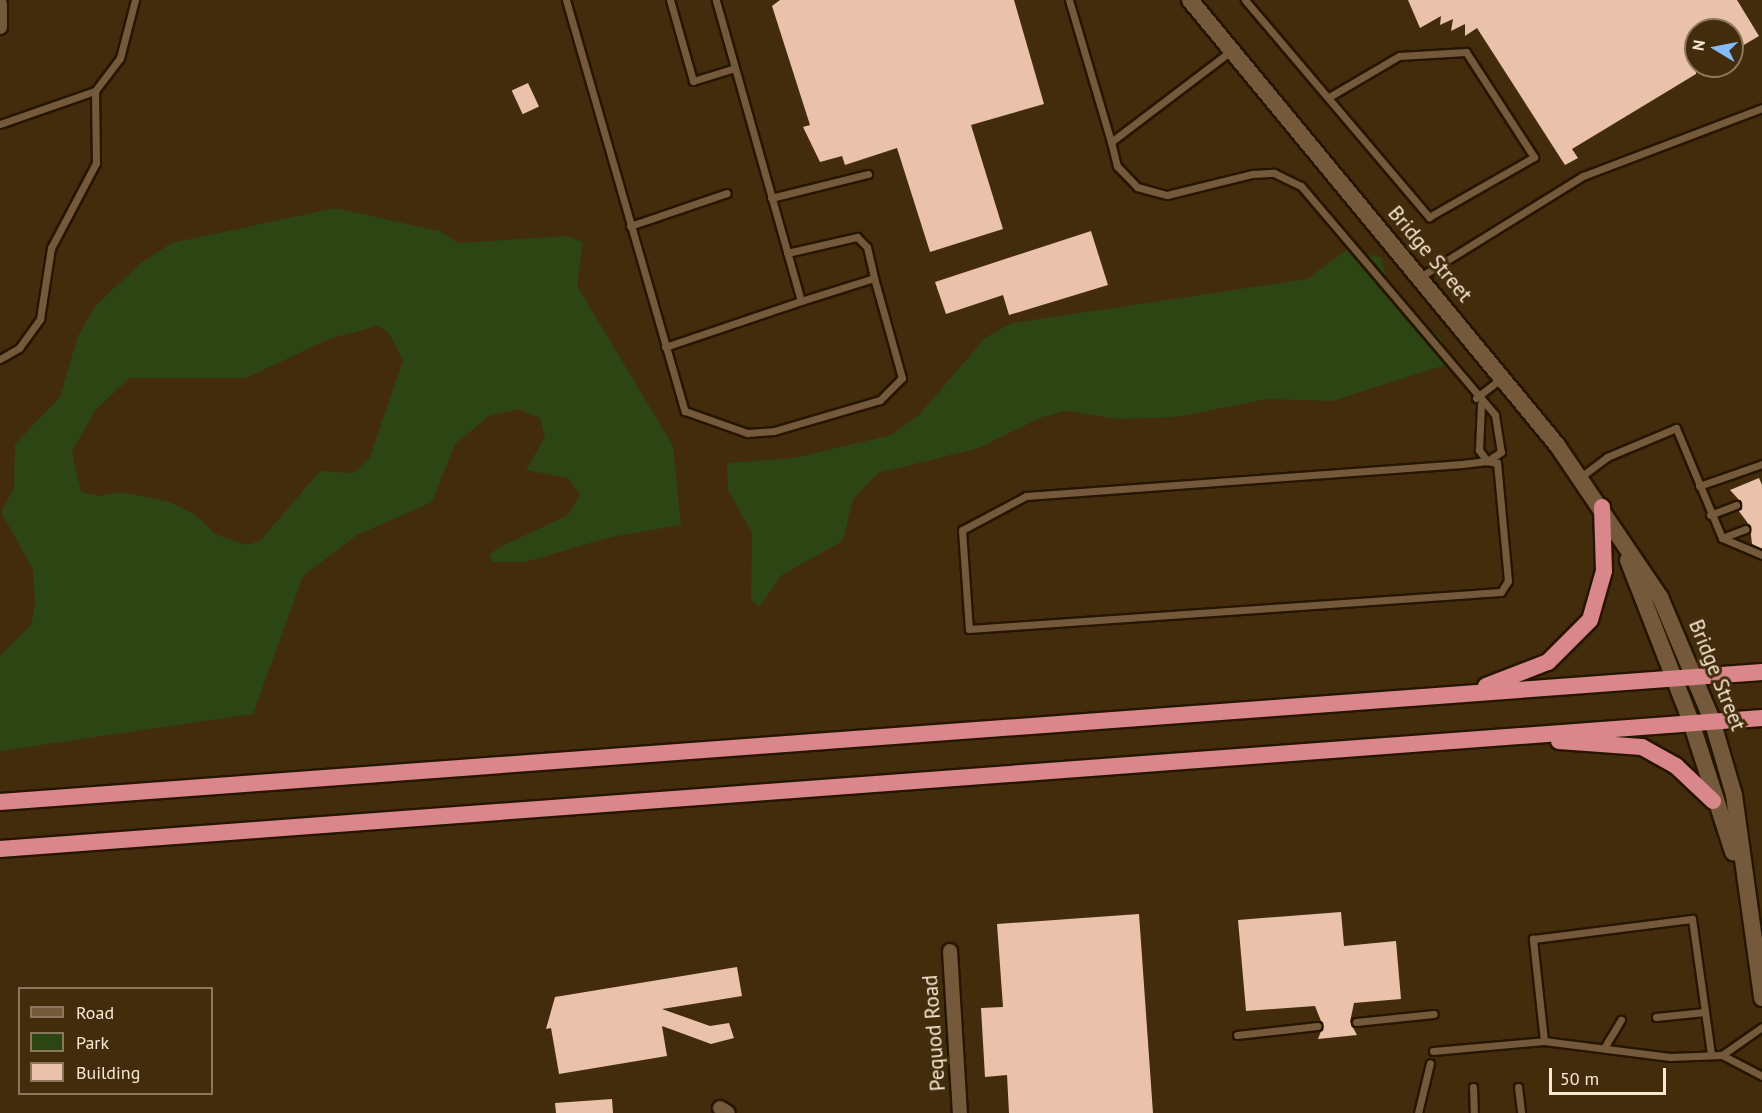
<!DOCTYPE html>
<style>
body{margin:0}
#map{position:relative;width:1762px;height:1113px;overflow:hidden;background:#432c0c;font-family:"PT Sans",sans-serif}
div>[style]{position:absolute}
.green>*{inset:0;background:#2d4513}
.building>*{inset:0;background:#eac1aa;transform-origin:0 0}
.roads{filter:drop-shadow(2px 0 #261500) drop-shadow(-2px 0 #261500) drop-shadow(0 2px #261500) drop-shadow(0 -2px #261500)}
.service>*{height:7px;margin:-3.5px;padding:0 3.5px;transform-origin:3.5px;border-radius:3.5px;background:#745a3b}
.minor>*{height:14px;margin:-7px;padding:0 7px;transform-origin:7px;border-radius:7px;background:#745a3b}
.tertiary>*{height:16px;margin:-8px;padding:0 8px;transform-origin:8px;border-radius:8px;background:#745a3b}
.trunk>*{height:16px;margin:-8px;padding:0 8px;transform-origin:8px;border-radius:8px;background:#d9878b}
span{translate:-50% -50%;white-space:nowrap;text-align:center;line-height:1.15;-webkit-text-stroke:6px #432c0c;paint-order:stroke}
.street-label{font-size:21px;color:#f7e8d6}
.legend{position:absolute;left:18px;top:987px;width:195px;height:108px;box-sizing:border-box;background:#432c0c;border:2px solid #8b775d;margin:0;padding:8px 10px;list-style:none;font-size:18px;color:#f7e8d6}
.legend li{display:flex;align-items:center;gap:12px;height:30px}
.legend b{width:30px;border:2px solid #8b775d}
.north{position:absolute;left:1684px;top:18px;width:60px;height:60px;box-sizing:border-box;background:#432c0c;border:2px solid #8b775d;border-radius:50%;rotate:280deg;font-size:16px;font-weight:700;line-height:24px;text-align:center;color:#f7e8d6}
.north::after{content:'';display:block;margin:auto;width:21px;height:27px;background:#83bcfb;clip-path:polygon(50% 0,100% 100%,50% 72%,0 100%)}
.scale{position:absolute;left:1549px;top:1068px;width:117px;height:27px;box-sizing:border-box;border:3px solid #f7e8d6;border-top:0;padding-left:8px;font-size:18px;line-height:21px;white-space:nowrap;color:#f7e8d6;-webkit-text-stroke:4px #432c0c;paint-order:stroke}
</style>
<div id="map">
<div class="green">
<div style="clip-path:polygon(evenodd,335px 208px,439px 231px,459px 243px,567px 236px,583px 242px,577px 286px,673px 446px,681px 525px,611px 537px,526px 562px,492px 562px,489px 555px,498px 548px,568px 515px,580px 495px,568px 478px,526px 470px,545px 437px,540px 418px,518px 409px,489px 416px,455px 444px,432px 502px,357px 535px,303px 576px,253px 714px,0 751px,0 656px,31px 625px,35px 605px,33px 570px,1px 512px,14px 488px,15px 444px,60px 397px,78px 336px,95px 306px,142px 262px,172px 243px,335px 208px,377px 326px,388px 332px,403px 360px,370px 457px,354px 473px,320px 471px,260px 541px,247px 545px,215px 534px,196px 515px,170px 502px,121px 492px,99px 496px,81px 492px,72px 452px,94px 412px,129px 378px,246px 378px,329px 339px,377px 326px)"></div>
<div style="clip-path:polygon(1348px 249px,1382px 258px,1387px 285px,1442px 340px,1445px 365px,1332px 401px,1267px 399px,1177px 417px,1118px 419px,1066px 411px,1042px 417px,979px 448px,878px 473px,853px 499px,843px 541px,782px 575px,759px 607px,751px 600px,752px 533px,728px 490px,727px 463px,794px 458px,891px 435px,918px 416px,985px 338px,1012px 323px,1307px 279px)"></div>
</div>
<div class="building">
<div style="clip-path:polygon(780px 0,1014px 0,1044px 104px,971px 125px,1003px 229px,930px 252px,897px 148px,845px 165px,842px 156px,820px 162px,803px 127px,810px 125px,772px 6px)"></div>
<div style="clip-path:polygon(1408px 0,1737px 0,1759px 36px,1732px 52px,1732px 30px,1696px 30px,1696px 74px,1572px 149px,1578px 158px,1565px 165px,1477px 28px,1465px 36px,1465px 24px,1451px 31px,1453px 19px,1440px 25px,1441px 16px,1420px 28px)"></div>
<div style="left:528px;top:83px;width:26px;height:18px;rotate:65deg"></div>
<div style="clip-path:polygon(1091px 231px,1108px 285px,1009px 315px,1003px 295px,946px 314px,935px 282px)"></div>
<div style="clip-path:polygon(1759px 478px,1762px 485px,1762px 549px,1752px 544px,1750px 526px,1738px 510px,1741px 502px,1730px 490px)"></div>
<div style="clip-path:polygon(1341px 912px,1344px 946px,1396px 941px,1401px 999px,1354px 1003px,1350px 1022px,1357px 1035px,1318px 1039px,1323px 1026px,1315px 1006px,1246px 1011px,1238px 920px)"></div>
<div style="clip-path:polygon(1139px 914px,1153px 1113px,1009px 1113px,1007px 1075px,985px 1077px,981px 1008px,1003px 1007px,997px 924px)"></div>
<div style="clip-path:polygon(737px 967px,742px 996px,662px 1009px,710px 1026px,729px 1023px,734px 1038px,711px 1044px,662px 1026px,667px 1056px,559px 1074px,551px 1028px,546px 1029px,555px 997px)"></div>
<div style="clip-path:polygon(612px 1099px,613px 1113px,556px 1113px,555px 1103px)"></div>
</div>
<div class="roads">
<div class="service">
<div style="left:566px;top:0;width:428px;rotate:73.9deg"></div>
<div style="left:685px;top:411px;width:66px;rotate:19.5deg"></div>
<div style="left:747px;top:433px;width:27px;rotate:-4deg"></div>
<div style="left:774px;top:431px;width:110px;rotate:-16.3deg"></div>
<div style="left:880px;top:400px;width:31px;rotate:-45deg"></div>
<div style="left:902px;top:378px;width:104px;rotate:-105.6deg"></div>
<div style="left:874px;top:278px;width:77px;rotate:162.5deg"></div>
<div style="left:801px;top:301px;width:313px;rotate:-105.8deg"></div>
<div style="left:670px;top:0;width:84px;rotate:74.1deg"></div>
<div style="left:693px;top:81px;width:44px;rotate:-17.2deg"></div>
<div style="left:1069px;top:0;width:148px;rotate:73.5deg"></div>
<div style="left:1111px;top:142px;width:152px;rotate:-37.2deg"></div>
<div style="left:1245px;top:0;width:285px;rotate:49.7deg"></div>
<div style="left:1429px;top:217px;width:121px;rotate:-29.7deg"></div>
<div style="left:1534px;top:157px;width:125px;rotate:-122.9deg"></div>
<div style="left:1466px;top:52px;width:67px;rotate:176.6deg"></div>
<div style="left:1399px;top:56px;width:81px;rotate:149.6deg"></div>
<div style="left:0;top:124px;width:101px;rotate:-19.2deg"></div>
<div style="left:95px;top:91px;width:41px;rotate:-52.9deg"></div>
<div style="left:120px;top:58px;width:60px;rotate:-75.5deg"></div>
<div style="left:1111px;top:142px;width:25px;rotate:76deg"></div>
<div style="left:1117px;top:166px;width:29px;rotate:46deg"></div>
<div style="left:1137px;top:187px;width:31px;rotate:15deg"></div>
<div style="left:1167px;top:195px;width:88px;rotate:-13.9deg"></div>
<div style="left:1252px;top:174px;width:22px;rotate:-3deg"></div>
<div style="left:1274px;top:173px;width:30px;rotate:26deg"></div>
<div style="left:1301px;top:186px;width:300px;rotate:49.7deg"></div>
<div style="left:1495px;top:415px;width:37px;rotate:81deg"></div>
<div style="left:1501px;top:452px;width:17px;rotate:147deg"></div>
<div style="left:1487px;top:461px;width:25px;rotate:173deg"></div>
<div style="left:1462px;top:464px;width:437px;rotate:175.8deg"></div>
<div style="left:1026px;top:496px;width:72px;rotate:152deg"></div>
<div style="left:962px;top:530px;width:99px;rotate:86deg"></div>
<div style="left:969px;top:629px;width:533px;rotate:-3.98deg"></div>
<div style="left:1501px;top:592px;width:13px;rotate:-58deg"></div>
<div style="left:1508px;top:581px;width:119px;rotate:-95.3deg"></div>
<div style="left:1497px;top:463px;width:10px;rotate:-169deg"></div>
<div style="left:1487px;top:461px;width:14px;rotate:-126deg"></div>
<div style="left:1479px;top:450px;width:46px;rotate:-87.5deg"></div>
<div style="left:771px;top:198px;width:100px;rotate:-13.9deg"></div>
<div style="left:630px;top:226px;width:102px;rotate:-18.8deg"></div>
<div style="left:787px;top:253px;width:72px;rotate:-12.9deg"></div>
<div style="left:857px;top:237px;width:14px;rotate:45deg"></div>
<div style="left:867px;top:247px;width:32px;rotate:77deg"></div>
<div style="left:1420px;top:277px;width:192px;rotate:-31.8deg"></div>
<div style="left:1583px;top:176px;width:191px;rotate:-20.8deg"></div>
<div style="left:665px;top:347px;width:144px;rotate:-18.7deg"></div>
<div style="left:0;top:359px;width:22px;rotate:-30deg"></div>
<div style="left:19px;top:348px;width:36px;rotate:-54deg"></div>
<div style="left:40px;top:319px;width:72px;rotate:-81.2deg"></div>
<div style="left:51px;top:248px;width:96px;rotate:-62.1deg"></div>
<div style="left:96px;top:163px;width:72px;rotate:-90.8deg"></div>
<div style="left:1476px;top:398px;width:33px;rotate:-38deg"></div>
<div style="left:1582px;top:476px;width:31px;rotate:-37deg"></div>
<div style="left:1607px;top:457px;width:75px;rotate:-22.8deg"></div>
<div style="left:1676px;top:428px;width:119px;rotate:67.3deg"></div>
<div style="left:1722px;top:538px;width:43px;rotate:23deg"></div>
<div style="left:1699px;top:486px;width:67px;rotate:-19.2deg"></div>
<div style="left:1710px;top:515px;width:28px;rotate:-21deg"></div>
<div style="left:1722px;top:538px;width:25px;rotate:-21deg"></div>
<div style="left:1656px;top:1017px;width:49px;rotate:-5.8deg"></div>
<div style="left:1356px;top:1022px;width:78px;rotate:-5.9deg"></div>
<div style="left:1762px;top:1027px;width:49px;rotate:145deg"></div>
<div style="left:1722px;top:1055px;width:45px;rotate:27.7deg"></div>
<div style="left:1237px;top:1035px;width:81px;rotate:-6.4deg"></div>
<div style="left:1544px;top:1041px;width:103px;rotate:-96.2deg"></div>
<div style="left:1533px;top:939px;width:160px;rotate:-7.2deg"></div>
<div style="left:1692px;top:919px;width:137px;rotate:82deg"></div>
<div style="left:1604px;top:1048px;width:33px;rotate:-59deg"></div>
<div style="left:1433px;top:1051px;width:111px;rotate:-5.1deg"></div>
<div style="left:1544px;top:1041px;width:127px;rotate:7.2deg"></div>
<div style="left:1670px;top:1057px;width:52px;rotate:-2.2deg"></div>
<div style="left:1473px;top:1087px;width:26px;rotate:88deg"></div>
<div style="left:1518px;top:1087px;width:26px;rotate:83deg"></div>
<div style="left:1418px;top:1113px;width:51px;rotate:-76.5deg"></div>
</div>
<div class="minor">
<div style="left:0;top:4px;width:23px;rotate:90deg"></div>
<div style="left:950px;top:951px;width:162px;rotate:86.5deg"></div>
<div style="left:720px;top:1108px;width:9px;rotate:32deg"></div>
</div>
<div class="tertiary">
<div style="left:1190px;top:0;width:577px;rotate:50.49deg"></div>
<div style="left:1557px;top:445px;width:184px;rotate:55.9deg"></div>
<div style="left:1660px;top:597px;width:134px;rotate:67.1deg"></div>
<div style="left:1712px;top:720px;width:78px;rotate:73.7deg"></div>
<div style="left:1734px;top:795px;width:205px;rotate:82.1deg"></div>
<div style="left:1628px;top:560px;width:174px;rotate:68.7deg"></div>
<div style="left:1691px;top:722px;width:137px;rotate:72.1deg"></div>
</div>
<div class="trunk">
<div style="left:1486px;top:686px;width:66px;rotate:-21.2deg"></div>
<div style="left:1548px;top:662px;width:59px;rotate:-45deg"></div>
<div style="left:1590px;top:620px;width:51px;rotate:-74.1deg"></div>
<div style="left:1604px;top:571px;width:64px;rotate:-91.8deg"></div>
<div style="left:1559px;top:741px;width:83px;rotate:4.1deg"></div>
<div style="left:1642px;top:747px;width:39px;rotate:29deg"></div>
<div style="left:1676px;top:766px;width:51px;rotate:43.4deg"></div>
<div style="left:0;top:802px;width:1767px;rotate:-4.22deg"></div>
<div style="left:0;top:849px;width:1767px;rotate:-4.25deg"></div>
</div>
</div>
<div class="street-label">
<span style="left:1430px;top:254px;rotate:50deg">Bridge Street</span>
<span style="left:1717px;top:675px;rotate:68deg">Bridge Street</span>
<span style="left:934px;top:1033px;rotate:-94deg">Pequod Road</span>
</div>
<ul class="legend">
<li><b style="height:8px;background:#745a3b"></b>Road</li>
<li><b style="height:16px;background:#2d4513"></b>Park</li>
<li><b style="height:16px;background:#eac1aa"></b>Building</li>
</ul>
<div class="north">N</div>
<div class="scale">50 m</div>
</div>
